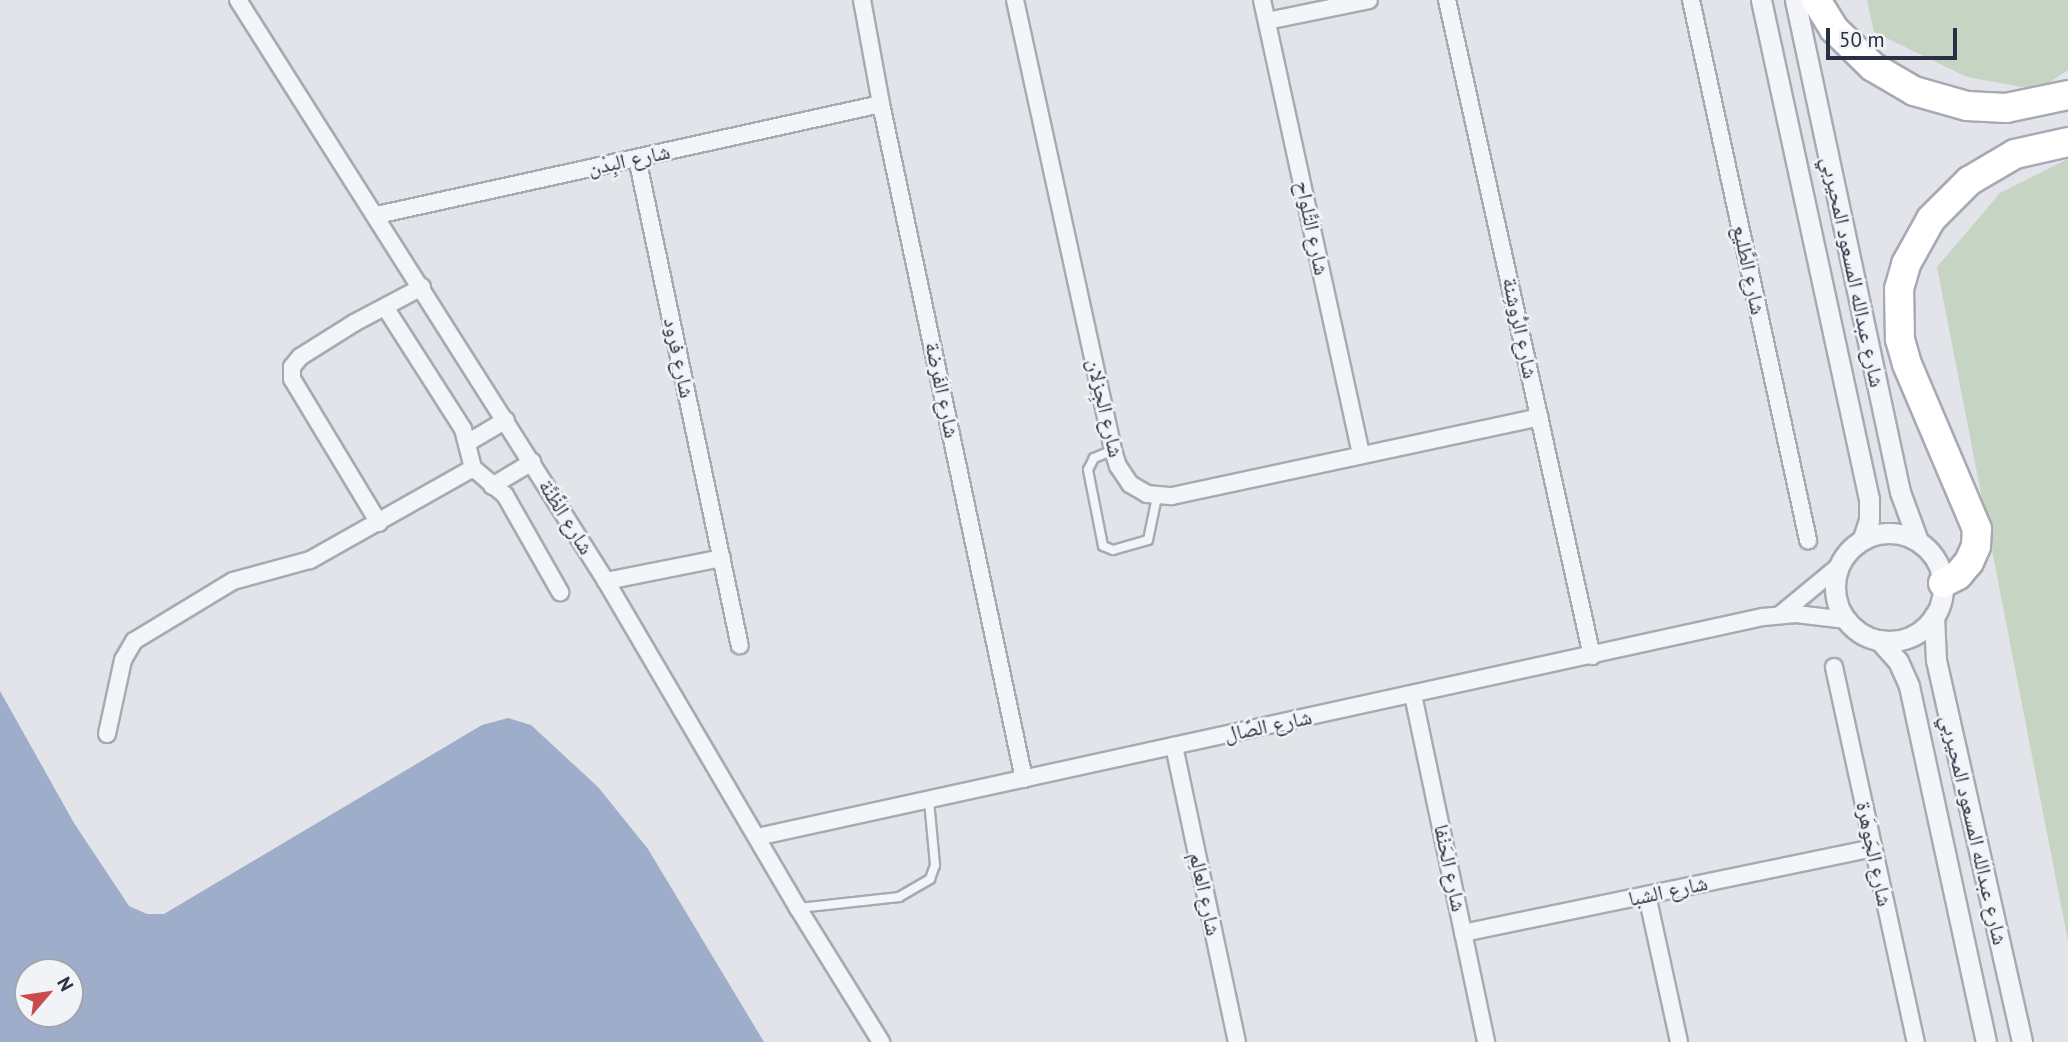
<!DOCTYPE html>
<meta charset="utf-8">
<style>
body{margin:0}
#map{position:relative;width:2068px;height:1042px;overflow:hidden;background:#e2e4ea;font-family:"PT Sans","Noto Naskh Arabic",sans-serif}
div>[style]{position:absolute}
.green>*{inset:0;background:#c5d4c3}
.water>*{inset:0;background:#9eadc9}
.roads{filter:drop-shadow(2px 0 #a7aab4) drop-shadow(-2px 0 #a7aab4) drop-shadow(0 2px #a7aab4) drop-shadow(0 -2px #a7aab4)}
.service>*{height:8px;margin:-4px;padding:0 4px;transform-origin:4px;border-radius:4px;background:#f4f5f8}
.minor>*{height:16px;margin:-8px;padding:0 8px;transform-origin:8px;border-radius:8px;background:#f4f5f8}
.tertiary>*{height:19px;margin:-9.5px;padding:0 9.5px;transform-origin:9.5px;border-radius:9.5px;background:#f4f5f8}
.tertiary>.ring{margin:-9.5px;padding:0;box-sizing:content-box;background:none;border:19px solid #f4f5f8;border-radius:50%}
.motorway>*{height:28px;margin:-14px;padding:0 14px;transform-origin:14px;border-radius:14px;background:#fff}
span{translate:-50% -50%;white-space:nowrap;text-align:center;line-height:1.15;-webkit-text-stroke:5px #f1f3f7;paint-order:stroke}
.street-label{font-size:21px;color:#2a3041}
.north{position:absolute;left:14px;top:958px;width:70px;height:70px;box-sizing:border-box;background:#f1f3f7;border:2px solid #a1a5ae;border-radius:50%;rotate:61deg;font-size:19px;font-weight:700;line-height:28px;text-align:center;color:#2a3041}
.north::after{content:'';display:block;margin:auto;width:24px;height:32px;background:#cb4b4d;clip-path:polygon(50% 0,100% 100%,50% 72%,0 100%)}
.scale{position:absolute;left:1826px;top:28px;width:131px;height:32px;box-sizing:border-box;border:4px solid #2a3041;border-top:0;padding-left:9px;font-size:21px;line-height:24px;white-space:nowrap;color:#2a3041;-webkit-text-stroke:5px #f1f3f7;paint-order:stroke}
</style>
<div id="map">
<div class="green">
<div style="clip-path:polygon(1867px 0,2068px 0,2068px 70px,2038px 90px,1967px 77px,1874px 32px)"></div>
<div style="clip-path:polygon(2068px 159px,2068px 941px,1937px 267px,2000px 193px)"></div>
</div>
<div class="water">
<div style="clip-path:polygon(evenodd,0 691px,74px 823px,129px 906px,147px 914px,164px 914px,482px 725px,508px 718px,531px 725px,598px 787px,648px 849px,764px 1042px,0 1042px,0 691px,28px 972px,70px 972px,70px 1014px,28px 1014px,28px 972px)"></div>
</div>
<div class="roads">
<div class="service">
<div style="left:1113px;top:450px;width:21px;rotate:157deg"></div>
<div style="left:1094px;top:458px;width:13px;rotate:117deg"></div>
<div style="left:1088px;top:470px;width:77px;rotate:78.8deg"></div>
<div style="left:1103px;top:546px;width:11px;rotate:22deg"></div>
<div style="left:1113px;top:550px;width:36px;rotate:-16deg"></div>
<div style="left:1148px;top:540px;width:44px;rotate:-78.2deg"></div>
<div style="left:799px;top:908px;width:101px;rotate:-6.3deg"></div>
<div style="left:899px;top:897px;width:36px;rotate:-30deg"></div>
<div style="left:930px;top:879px;width:15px;rotate:-70deg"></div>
<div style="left:935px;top:865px;width:65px;rotate:-95.3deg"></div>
</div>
<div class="minor">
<div style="left:238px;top:0;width:688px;rotate:57.65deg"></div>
<div style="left:606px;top:581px;width:379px;rotate:59.6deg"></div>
<div style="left:798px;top:908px;width:158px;rotate:58.2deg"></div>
<div style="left:862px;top:0;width:106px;rotate:79.6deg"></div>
<div style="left:881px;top:104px;width:690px;rotate:78.04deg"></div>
<div style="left:1015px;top:0;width:461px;rotate:77.7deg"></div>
<div style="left:1113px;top:450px;width:17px;rotate:73deg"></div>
<div style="left:1118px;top:466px;width:22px;rotate:56deg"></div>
<div style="left:1130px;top:484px;width:20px;rotate:30deg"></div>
<div style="left:1147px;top:494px;width:25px;rotate:5deg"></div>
<div style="left:1172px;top:496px;width:376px;rotate:-12.1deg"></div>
<div style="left:1262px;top:0;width:466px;rotate:77.7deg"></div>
<div style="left:1447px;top:0;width:672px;rotate:77.54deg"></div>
<div style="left:1691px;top:0;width:553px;rotate:77.77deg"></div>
<div style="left:1267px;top:21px;width:104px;rotate:-11.6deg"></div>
<div style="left:637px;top:158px;width:498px;rotate:78.1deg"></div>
<div style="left:377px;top:215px;width:516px;rotate:-12.42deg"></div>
<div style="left:385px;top:307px;width:145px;rotate:57.4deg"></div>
<div style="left:463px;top:429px;width:40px;rotate:75.6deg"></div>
<div style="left:473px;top:468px;width:42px;rotate:40.2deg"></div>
<div style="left:505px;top:495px;width:112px;rotate:60.4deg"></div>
<div style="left:467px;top:443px;width:45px;rotate:-30.5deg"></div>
<div style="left:492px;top:486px;width:47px;rotate:-31deg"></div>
<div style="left:379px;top:523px;width:168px;rotate:-121.1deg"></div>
<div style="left:292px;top:379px;width:12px;rotate:-90deg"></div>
<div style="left:292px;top:367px;width:13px;rotate:-51deg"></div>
<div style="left:300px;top:357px;width:64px;rotate:-32.2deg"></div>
<div style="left:354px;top:323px;width:77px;rotate:-27.9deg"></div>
<div style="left:606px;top:581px;width:118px;rotate:-11.2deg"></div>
<div style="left:1781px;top:614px;width:75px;rotate:-39.6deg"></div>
<div style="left:1834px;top:667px;width:384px;rotate:77.7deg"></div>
<div style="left:1413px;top:695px;width:355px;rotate:78.1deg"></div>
<div style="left:107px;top:734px;width:76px;rotate:-77.8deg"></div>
<div style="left:123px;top:660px;width:22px;rotate:-60deg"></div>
<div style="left:134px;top:641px;width:116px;rotate:-31.2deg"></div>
<div style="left:233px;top:581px;width:80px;rotate:-15.3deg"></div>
<div style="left:310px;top:560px;width:187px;rotate:-29.4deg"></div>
<div style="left:1174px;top:746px;width:303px;rotate:78deg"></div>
<div style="left:757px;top:837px;width:1030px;rotate:-12.34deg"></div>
<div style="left:1763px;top:617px;width:33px;rotate:-5deg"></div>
<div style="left:1796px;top:614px;width:51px;rotate:6.7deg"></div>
<div style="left:1647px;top:895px;width:150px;rotate:77.7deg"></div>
<div style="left:1463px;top:933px;width:419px;rotate:-11.7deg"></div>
</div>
<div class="tertiary">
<div style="left:1761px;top:0;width:511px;rotate:77.79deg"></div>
<div style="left:1869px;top:499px;width:21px;rotate:90deg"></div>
<div style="left:1869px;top:520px;width:20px;rotate:108deg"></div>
<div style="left:1795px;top:0;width:503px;rotate:77.95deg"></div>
<div style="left:1900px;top:492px;width:52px;rotate:69.8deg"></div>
<div class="ring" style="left:1835px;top:533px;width:89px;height:89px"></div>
<div style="left:1934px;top:616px;width:44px;rotate:87.4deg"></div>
<div style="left:1936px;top:660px;width:392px;rotate:77.3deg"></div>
<div style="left:1879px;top:640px;width:28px;rotate:48deg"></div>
<div style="left:1898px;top:661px;width:27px;rotate:66deg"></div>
<div style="left:1909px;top:686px;width:364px;rotate:77.8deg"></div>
</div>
<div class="motorway">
<div style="left:1816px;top:0;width:34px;rotate:58deg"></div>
<div style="left:1834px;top:29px;width:54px;rotate:44.3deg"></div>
<div style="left:1873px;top:67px;width:48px;rotate:30.3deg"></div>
<div style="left:1914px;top:91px;width:55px;rotate:15.8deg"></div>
<div style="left:1967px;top:106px;width:39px;rotate:3deg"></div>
<div style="left:2006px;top:108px;width:63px;rotate:-11.8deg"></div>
<div style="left:1943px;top:583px;width:17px;rotate:-28deg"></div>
<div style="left:1958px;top:575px;width:17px;rotate:-50deg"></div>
<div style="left:1969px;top:562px;width:17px;rotate:-66deg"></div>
<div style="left:1976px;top:546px;width:17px;rotate:-87deg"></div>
<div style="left:1977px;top:529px;width:179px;rotate:-113deg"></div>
<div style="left:1907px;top:364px;width:26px;rotate:-106deg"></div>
<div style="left:1900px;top:339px;width:50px;rotate:-91.1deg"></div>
<div style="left:1899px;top:289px;width:26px;rotate:-74deg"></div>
<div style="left:1906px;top:264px;width:51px;rotate:-60.9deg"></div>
<div style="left:1931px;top:219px;width:54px;rotate:-45deg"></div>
<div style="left:1969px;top:181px;width:53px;rotate:-30.4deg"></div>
<div style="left:2015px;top:154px;width:54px;rotate:-12.8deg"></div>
</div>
</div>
<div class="street-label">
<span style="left:629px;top:160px;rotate:-12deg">شارع البِدْن</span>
<span style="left:1312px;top:228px;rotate:78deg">شارع التِّلواح</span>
<span style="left:1749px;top:270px;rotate:78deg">شارع الطَّليع</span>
<span style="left:1853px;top:272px;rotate:78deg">شارع عبدالله المسعود المحيربي</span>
<span style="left:1520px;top:328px;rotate:78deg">شارع الرُّوشِنة</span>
<span style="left:679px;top:358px;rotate:78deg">شارع فرود</span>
<span style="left:942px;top:390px;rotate:78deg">شارع الفَرضة</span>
<span style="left:1105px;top:408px;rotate:77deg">شارع الجِزلان</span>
<span style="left:566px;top:517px;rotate:58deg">شارع الظَّنَّة</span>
<span style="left:1268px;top:726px;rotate:-12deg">شارع الصَّال</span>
<span style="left:1974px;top:830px;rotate:77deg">شارع عبدالله المسعود المحيربي</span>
<span style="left:1874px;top:854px;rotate:78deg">شارع الجَوهَرة</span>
<span style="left:1450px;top:868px;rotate:78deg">شارع الحَنْفا</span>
<span style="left:1668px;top:891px;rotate:-12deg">شارع الشبا</span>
<span style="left:1205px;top:894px;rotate:78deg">شارع العالِم</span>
</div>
<div class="north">N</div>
<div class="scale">50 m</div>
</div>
